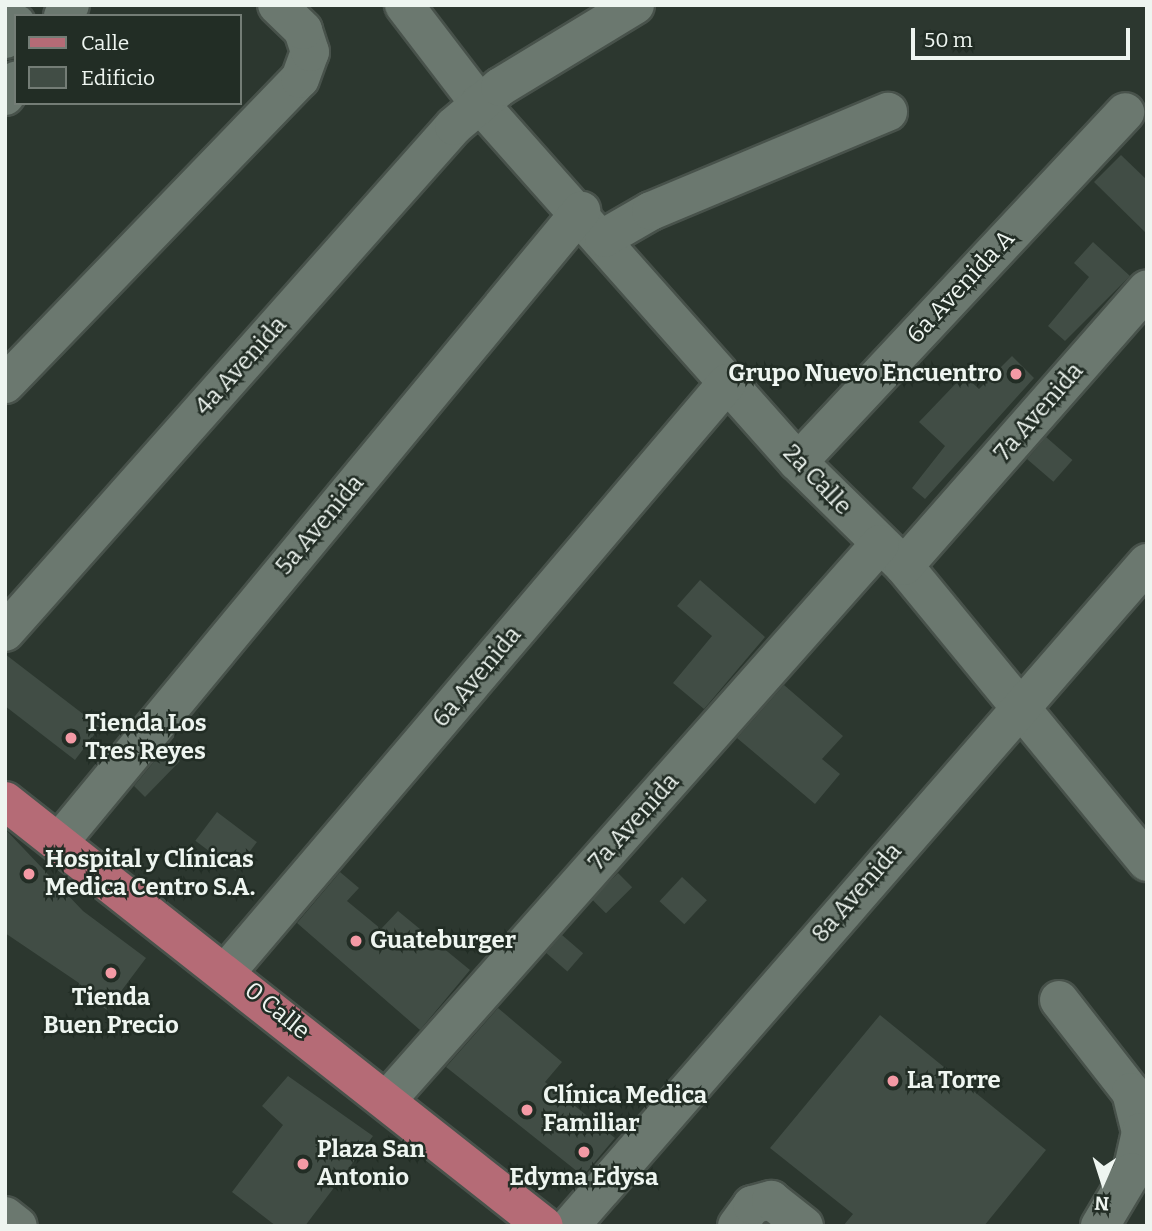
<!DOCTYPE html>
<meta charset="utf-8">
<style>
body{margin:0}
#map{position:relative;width:1152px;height:1231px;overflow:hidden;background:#2c372f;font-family:Bitter,serif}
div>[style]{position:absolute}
.building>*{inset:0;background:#414d45;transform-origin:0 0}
.roads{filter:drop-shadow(2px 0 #48524b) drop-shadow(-2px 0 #48524b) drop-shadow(0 2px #48524b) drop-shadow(0 -2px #48524b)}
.minor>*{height:38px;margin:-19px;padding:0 19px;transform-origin:19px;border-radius:19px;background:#6b786f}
.major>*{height:38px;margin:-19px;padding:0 19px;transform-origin:19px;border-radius:19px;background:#b56b76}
.dots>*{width:19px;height:19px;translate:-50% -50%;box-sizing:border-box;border:4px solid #222d25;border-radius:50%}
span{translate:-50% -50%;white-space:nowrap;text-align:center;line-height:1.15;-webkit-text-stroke:5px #222d25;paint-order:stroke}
.street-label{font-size:24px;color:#eef5f0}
.poi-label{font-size:24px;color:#eef5f0;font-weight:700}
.right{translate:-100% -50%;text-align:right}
.left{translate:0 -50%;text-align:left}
.frame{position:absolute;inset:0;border:7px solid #eef5f0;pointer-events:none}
.legend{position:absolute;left:14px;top:14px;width:228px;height:91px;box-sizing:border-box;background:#222d25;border:2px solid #747d76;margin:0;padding:9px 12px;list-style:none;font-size:21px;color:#eef5f0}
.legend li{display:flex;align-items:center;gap:14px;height:35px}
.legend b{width:35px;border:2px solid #747d76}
.north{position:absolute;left:1068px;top:1147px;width:70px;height:70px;-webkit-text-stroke:5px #222d25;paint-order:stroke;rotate:183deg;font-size:19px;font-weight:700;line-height:28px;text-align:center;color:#eef5f0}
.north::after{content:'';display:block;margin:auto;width:24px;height:32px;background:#eef5f0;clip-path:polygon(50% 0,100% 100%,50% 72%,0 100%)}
.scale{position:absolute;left:911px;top:28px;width:219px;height:32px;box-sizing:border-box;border:4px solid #eef5f0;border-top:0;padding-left:9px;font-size:21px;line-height:24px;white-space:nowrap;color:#eef5f0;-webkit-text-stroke:5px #222d25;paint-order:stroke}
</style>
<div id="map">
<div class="building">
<div style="clip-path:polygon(1121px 155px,1147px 180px,1147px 234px,1094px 182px)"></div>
<div style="clip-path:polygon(1093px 242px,1130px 276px,1065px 341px,1048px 326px,1089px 277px,1074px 263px)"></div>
<div style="clip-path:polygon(1012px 356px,1034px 378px,925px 499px,912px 488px,945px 446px,919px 422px,964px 375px,979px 389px)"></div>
<div style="left:1046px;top:437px;width:35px;height:29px;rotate:41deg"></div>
<div style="clip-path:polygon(700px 580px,765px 637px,704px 709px,673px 683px,712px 636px,677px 606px)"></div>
<div style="clip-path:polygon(5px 654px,100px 727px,75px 760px,5px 706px)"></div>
<div style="clip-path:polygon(784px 685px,843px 736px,822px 759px,840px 774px,815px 804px,737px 738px)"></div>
<div style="clip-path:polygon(166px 747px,180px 761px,145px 797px,134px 786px)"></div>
<div style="left:217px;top:812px;width:50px;height:36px;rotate:37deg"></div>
<div style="clip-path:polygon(5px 829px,83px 911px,146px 958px,107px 1010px,76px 987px,79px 983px,5px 933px)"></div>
<div style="clip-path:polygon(340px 872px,359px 888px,347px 901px,381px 929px,398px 911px,470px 970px,420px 1030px,297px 923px)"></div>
<div style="left:618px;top:873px;width:20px;height:37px;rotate:45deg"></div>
<div style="left:682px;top:877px;width:34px;height:33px;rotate:43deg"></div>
<div style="left:562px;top:935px;width:28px;height:24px;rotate:41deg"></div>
<div style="clip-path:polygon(498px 1008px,562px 1062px,545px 1082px,615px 1138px,583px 1176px,446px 1067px)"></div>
<div style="clip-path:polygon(880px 1015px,1046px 1150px,984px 1226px,843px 1226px,853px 1214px,770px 1148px)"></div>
<div style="clip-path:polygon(288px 1076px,373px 1136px,305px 1226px,276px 1226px,232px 1192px,283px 1125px,262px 1106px)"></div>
</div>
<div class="roads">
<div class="minor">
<div style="left:404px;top:5px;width:123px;rotate:52.6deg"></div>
<div style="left:479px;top:103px;width:480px;rotate:48.4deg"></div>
<div style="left:798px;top:462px;width:148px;rotate:44.5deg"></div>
<div style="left:904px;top:566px;width:383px;rotate:50.6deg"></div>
<div style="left:63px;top:16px;width:13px;rotate:-58deg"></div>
<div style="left:5px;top:39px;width:19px;rotate:-54deg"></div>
<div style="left:5px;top:96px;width:19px;rotate:-54deg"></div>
<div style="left:604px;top:238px;width:54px;rotate:-29.9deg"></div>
<div style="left:651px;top:211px;width:257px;rotate:-22.7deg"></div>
<div style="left:5px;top:384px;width:424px;rotate:-46deg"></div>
<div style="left:300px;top:79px;width:29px;rotate:-70deg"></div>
<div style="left:310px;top:52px;width:23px;rotate:-108deg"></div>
<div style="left:303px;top:30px;width:36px;rotate:-136deg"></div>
<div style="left:798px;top:462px;width:479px;rotate:-46.9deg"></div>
<div style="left:904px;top:566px;width:368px;rotate:-48.7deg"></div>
<div style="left:5px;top:632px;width:676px;rotate:-48.42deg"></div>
<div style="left:454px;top:126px;width:60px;rotate:-40.3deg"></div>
<div style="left:500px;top:87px;width:158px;rotate:-31.3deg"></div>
<div style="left:60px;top:841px;width:818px;rotate:-50.41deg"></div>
<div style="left:227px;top:971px;width:772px;rotate:-49.62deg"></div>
<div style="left:1059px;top:1000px;width:117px;rotate:52deg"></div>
<div style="left:1131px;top:1092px;width:41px;rotate:76deg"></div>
<div style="left:1141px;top:1132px;width:41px;rotate:102.7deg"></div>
<div style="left:1132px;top:1172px;width:63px;rotate:120.7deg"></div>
<div style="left:387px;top:1100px;width:743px;rotate:-48.44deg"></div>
<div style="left:5px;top:1216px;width:16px;rotate:38deg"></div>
<div style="left:570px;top:1226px;width:879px;rotate:-48.97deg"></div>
<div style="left:737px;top:1226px;width:26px;rotate:-54deg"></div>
<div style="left:752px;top:1205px;width:20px;rotate:-15deg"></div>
<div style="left:771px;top:1200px;width:42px;rotate:38.2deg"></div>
</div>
<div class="major">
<div style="left:5px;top:801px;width:686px;rotate:38.26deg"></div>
</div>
</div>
<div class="dots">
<div style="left:1016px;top:374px;background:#f49aa5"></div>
<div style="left:71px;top:738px;background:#f49aa5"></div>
<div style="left:29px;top:874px;background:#f49aa5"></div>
<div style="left:356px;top:941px;background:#f49aa5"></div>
<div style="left:111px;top:973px;background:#f49aa5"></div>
<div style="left:893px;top:1081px;background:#f49aa5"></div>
<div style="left:527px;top:1110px;background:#f49aa5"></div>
<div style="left:584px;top:1152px;background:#f49aa5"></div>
<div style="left:303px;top:1164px;background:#f49aa5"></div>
</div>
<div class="street-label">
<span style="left:961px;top:287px;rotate:-47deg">6a Avenida A</span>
<span style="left:241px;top:366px;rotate:-48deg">4a Avenida</span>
<span style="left:1039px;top:412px;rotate:-49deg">7a Avenida</span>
<span style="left:817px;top:480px;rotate:46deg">2a Calle</span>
<span style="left:320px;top:525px;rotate:-50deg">5a Avenida</span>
<span style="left:477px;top:677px;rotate:-50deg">6a Avenida</span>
<span style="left:634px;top:822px;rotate:-48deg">7a Avenida</span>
<span style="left:857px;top:893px;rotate:-49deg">8a Avenida</span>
<span style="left:277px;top:1011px;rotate:39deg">0 Calle</span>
</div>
<div class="poi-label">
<span class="right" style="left:1002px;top:374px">Grupo Nuevo Encuentro</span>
<span class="left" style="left:85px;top:738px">Tienda Los<br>Tres Reyes</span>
<span class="left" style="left:45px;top:874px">Hospital y Clínicas<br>Medica Centro S.A.</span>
<span class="left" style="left:370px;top:941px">Guateburger</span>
<span style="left:111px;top:1012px">Tienda<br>Buen Precio</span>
<span class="left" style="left:907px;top:1081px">La Torre</span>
<span class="left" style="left:543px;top:1110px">Clínica Medica<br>Familiar</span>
<span class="left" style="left:317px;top:1164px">Plaza San<br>Antonio</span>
<span style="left:584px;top:1178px">Edyma Edysa</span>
</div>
<div class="frame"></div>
<ul class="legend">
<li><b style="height:9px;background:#b56b76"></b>Calle</li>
<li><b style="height:19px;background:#414d45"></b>Edificio</li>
</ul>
<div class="north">N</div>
<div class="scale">50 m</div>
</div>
